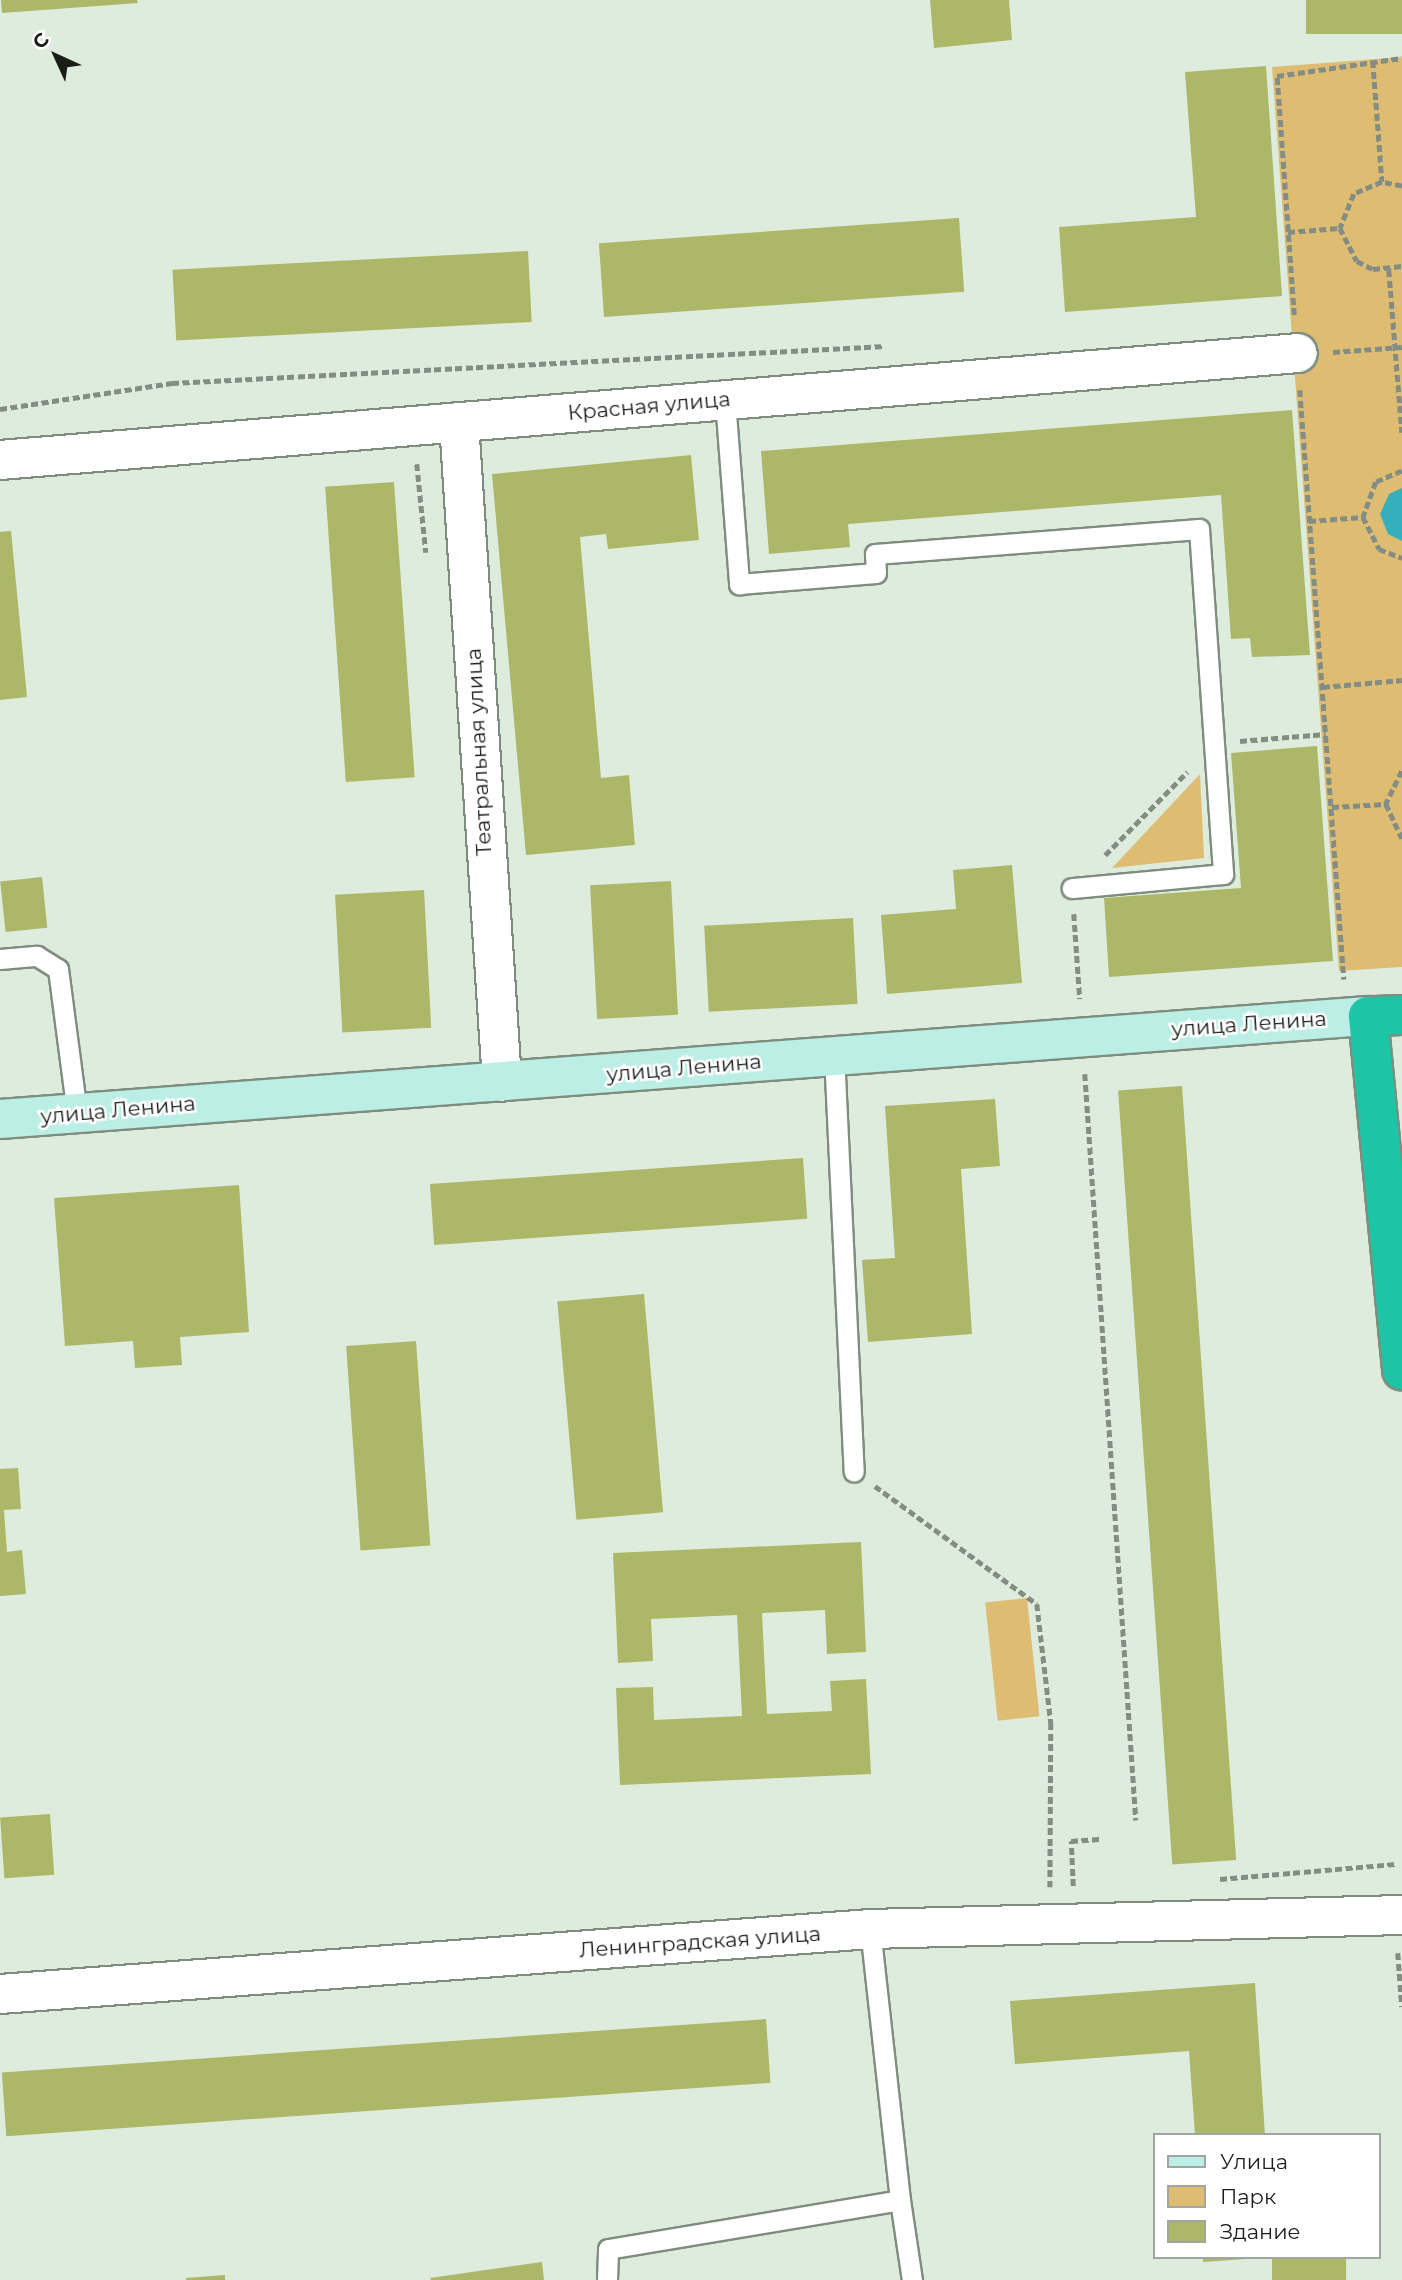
<!DOCTYPE html>
<meta charset="utf-8">
<style>
body{margin:0}
#map{position:relative;width:1402px;height:2280px;overflow:hidden;background:#ddecdd;font-family:Montserrat,sans-serif}
div>[style]{position:absolute}
.green>*{inset:0;background:#debd72;transform-origin:0 0}
.water>*{inset:0;background:#36afbc}
.building>*{inset:0;background:#acb868;transform-origin:0 0}
.path>*{height:4.5px;margin-top:-2.25px;transform-origin:0;background:repeating-linear-gradient(90deg,#838d83 0 7px,transparent 0 10.5px)}
.roads{filter:drop-shadow(2px 0 #7f8d7f) drop-shadow(-2px 0 #7f8d7f) drop-shadow(0 2px #7f8d7f) drop-shadow(0 -2px #7f8d7f)}
.lane>*{height:19px;margin:-9.5px;padding:0 9.5px;transform-origin:9.5px;border-radius:9.5px;background:#fff}
.street>*{height:38px;margin:-19px;padding:0 19px;transform-origin:19px;border-radius:19px;background:#fff}
.secondary>*{height:38px;margin:-19px;padding:0 19px;transform-origin:19px;border-radius:19px;background:#bbeee4}
.highway>*{height:38px;margin:-19px;padding:0 19px;transform-origin:19px;border-radius:19px;background:#1bc5a6}
span{translate:-50% -50%;white-space:nowrap;text-align:center;line-height:1.15;-webkit-text-stroke:5px #fff;paint-order:stroke}
.street-label{font-size:21px;color:#191e19}
.legend{position:absolute;left:1153px;top:2133px;width:228px;height:126px;box-sizing:border-box;background:#fff;border:2px solid #a3a5a3;margin:0;padding:9px 12px;list-style:none;font-size:21px;color:#191e19}
.legend li{display:flex;align-items:center;gap:14px;height:35px}
.legend b{width:35px;border:2px solid #a3a5a3}
.north{position:absolute;left:21px;top:21px;width:70px;height:70px;-webkit-text-stroke:5px #fff;paint-order:stroke;rotate:315deg;font-size:19px;font-weight:700;line-height:28px;text-align:center;color:#191e19}
.north::after{content:'';display:block;margin:auto;width:24px;height:32px;background:#191e19;clip-path:polygon(50% 0,100% 100%,50% 72%,0 100%)}
</style>
<div id="map">
<div class="green">
<div style="clip-path:polygon(1402px 57px,1402px 967px,1339px 971px,1272px 67px)"></div>
<div style="clip-path:polygon(1200px 774px,1204px 858px,1112px 868px)"></div>
<div style="left:1027px;top:1598px;width:119px;height:42px;rotate:84deg"></div>
</div>
<div class="water">
<div style="clip-path:polygon(1402px 488px,1402px 541px,1388px 534px,1380px 514px,1389px 494px)"></div>
</div>
<div class="building">
<div style="clip-path:polygon(1px 0,137px 0,138px 3px,2px 13px)"></div>
<div style="clip-path:polygon(930px 0,1009px 0,1012px 40px,934px 48px)"></div>
<div style="left:1306px;top:0;width:96px;height:34px"></div>
<div style="clip-path:polygon(1266px 66px,1282px 296px,1065px 312px,1059px 227px,1196px 217px,1185px 72px)"></div>
<div style="left:959px;top:218px;width:74px;height:361px;rotate:86deg"></div>
<div style="left:528px;top:251px;width:71px;height:356px;rotate:87deg"></div>
<div style="clip-path:polygon(1292px 410px,1310px 655px,1252px 657px,1250px 638px,1231px 639px,1221px 495px,848px 524px,850px 547px,769px 554px,761px 451px)"></div>
<div style="clip-path:polygon(691px 455px,699px 540px,608px 549px,606px 534px,580px 537px,601px 778px,629px 775px,635px 845px,526px 855px,492px 474px)"></div>
<div style="left:394px;top:482px;width:296px;height:69px;rotate:86deg"></div>
<div style="clip-path:polygon(11px 531px,27px 697px,0 700px,0 532px)"></div>
<div style="clip-path:polygon(1317px 746px,1333px 961px,1109px 977px,1104px 898px,1241px 888px,1231px 753px)"></div>
<div style="clip-path:polygon(1012px 865px,1022px 983px,887px 994px,881px 915px,956px 909px,953px 870px)"></div>
<div style="left:42px;top:877px;width:51px;height:42px;rotate:84deg"></div>
<div style="left:671px;top:881px;width:134px;height:81px;rotate:87deg"></div>
<div style="left:424px;top:890px;width:138px;height:89px;rotate:87deg"></div>
<div style="left:853px;top:918px;width:86px;height:149px;rotate:87deg"></div>
<div style="left:1182px;top:1086px;width:776px;height:64px;rotate:86deg"></div>
<div style="clip-path:polygon(995px 1099px,1000px 1166px,961px 1169px,972px 1334px,868px 1342px,862px 1260px,895px 1258px,885px 1106px)"></div>
<div style="left:803px;top:1158px;width:61px;height:374px;rotate:86deg"></div>
<div style="clip-path:polygon(239px 1185px,249px 1332px,180px 1337px,182px 1365px,135px 1368px,133px 1341px,65px 1346px,54px 1198px)"></div>
<div style="left:644px;top:1294px;width:219px;height:87px;rotate:85deg"></div>
<div style="left:416px;top:1341px;width:205px;height:70px;rotate:86deg"></div>
<div style="clip-path:polygon(18px 1468px,21px 1509px,4px 1510px,7px 1552px,22px 1550px,26px 1594px,0 1596px,0 1469px)"></div>
<div style="clip-path:polygon(861px 1542px,866px 1652px,827px 1654px,825px 1610px,762px 1613px,767px 1714px,832px 1711px,830px 1681px,866px 1679px,871px 1774px,620px 1785px,616px 1688px,653px 1687px,654px 1720px,742px 1716px,737px 1615px,651px 1619px,653px 1661px,618px 1663px,613px 1553px)"></div>
<div style="left:50px;top:1814px;width:61px;height:50px;rotate:86deg"></div>
<div style="clip-path:polygon(1255px 1983px,1265px 2135px,1195px 2135px,1189px 2051px,1015px 2064px,1010px 2001px)"></div>
<div style="left:766px;top:2019px;width:64px;height:766px;rotate:86deg"></div>
<div style="clip-path:polygon(1203px 2257px,1246px 2257px,1246px 2259px,1203px 2262px)"></div>
<div style="left:1272px;top:2257px;width:74px;height:23px"></div>
<div style="clip-path:polygon(542px 2262px,544px 2280px,431px 2280px,430px 2278px)"></div>
<div style="clip-path:polygon(225px 2275px,225px 2280px,186px 2280px,186px 2278px)"></div>
</div>
<div class="path">
<div style="left:1373px;top:61px;width:121px;rotate:85.7deg"></div>
<div style="left:1402px;top:186px;width:20px;rotate:-169deg"></div>
<div style="left:1382px;top:182px;width:30px;rotate:157deg"></div>
<div style="left:1354px;top:194px;width:37px;rotate:112deg"></div>
<div style="left:1340px;top:228px;width:37px;rotate:63deg"></div>
<div style="left:1357px;top:261px;width:18px;rotate:27deg"></div>
<div style="left:1373px;top:269px;width:29px;rotate:-6deg"></div>
<div style="left:1288px;top:232px;width:52px;rotate:-4.4deg"></div>
<div style="left:1389px;top:270px;width:163px;rotate:85.4deg"></div>
<div style="left:1294px;top:315px;width:240px;rotate:-94.1deg"></div>
<div style="left:1277px;top:76px;width:126px;rotate:-8.2deg"></div>
<div style="left:1333px;top:352px;width:69px;rotate:-4.1deg"></div>
<div style="left:1300px;top:390px;width:591px;rotate:85.73deg"></div>
<div style="left:0;top:409px;width:174px;rotate:-8.6deg"></div>
<div style="left:172px;top:383px;width:714px;rotate:-2.97deg"></div>
<div style="left:417px;top:464px;width:89px;rotate:84.2deg"></div>
<div style="left:1402px;top:471px;width:28px;rotate:157deg"></div>
<div style="left:1376px;top:482px;width:37px;rotate:110deg"></div>
<div style="left:1363px;top:517px;width:36px;rotate:63deg"></div>
<div style="left:1379px;top:549px;width:25px;rotate:21deg"></div>
<div style="left:1309px;top:521px;width:54px;rotate:-4.2deg"></div>
<div style="left:1323px;top:687px;width:79px;rotate:-5.1deg"></div>
<div style="left:1240px;top:741px;width:86px;rotate:-4.7deg"></div>
<div style="left:1402px;top:771px;width:37px;rotate:116deg"></div>
<div style="left:1386px;top:804px;width:38px;rotate:65deg"></div>
<div style="left:1332px;top:807px;width:54px;rotate:-3.2deg"></div>
<div style="left:1105px;top:855px;width:117px;rotate:-45.3deg"></div>
<div style="left:1074px;top:914px;width:85px;rotate:86deg"></div>
<div style="left:1085px;top:1074px;width:748px;rotate:86.09deg"></div>
<div style="left:875px;top:1486px;width:200px;rotate:36.1deg"></div>
<div style="left:1037px;top:1604px;width:120px;rotate:83.3deg"></div>
<div style="left:1051px;top:1723px;width:164px;rotate:90.3deg"></div>
<div style="left:1220px;top:1879px;width:177px;rotate:-4.9deg"></div>
<div style="left:1073px;top:1886px;width:45px;rotate:-92.5deg"></div>
<div style="left:1071px;top:1841px;width:31px;rotate:-4deg"></div>
<div style="left:1398px;top:1953px;width:54px;rotate:85.8deg"></div>
</div>
<div class="roads">
<div class="lane">
<div style="left:725px;top:400px;width:185px;rotate:85.6deg"></div>
<div style="left:739px;top:584px;width:137px;rotate:-4.6deg"></div>
<div style="left:876px;top:573px;width:19px;rotate:-93deg"></div>
<div style="left:875px;top:554px;width:325px;rotate:-4.4deg"></div>
<div style="left:1199px;top:529px;width:346px;rotate:86deg"></div>
<div style="left:1223px;top:874px;width:152px;rotate:174.7deg"></div>
<div style="left:0;top:959px;width:37px;rotate:-5deg"></div>
<div style="left:37px;top:956px;width:25px;rotate:32deg"></div>
<div style="left:58px;top:969px;width:145px;rotate:82.5deg"></div>
<div style="left:835px;top:1075px;width:397px;rotate:87.3deg"></div>
<div style="left:900px;top:2200px;width:81px;rotate:81.5deg"></div>
<div style="left:607px;top:2280px;width:31px;rotate:-88deg"></div>
<div style="left:608px;top:2249px;width:296px;rotate:-9.5deg"></div>
<div style="left:900px;top:2200px;width:273px;rotate:-96.3deg"></div>
</div>
<div class="street">
<div style="left:459px;top:422px;width:661px;rotate:86.27deg"></div>
<div style="left:0;top:460px;width:1302px;rotate:-4.71deg"></div>
<div style="left:0;top:1994px;width:872px;rotate:-4.27deg"></div>
<div style="left:870px;top:1929px;width:532px;rotate:-1.51deg"></div>
</div>
<div class="secondary">
<div style="left:0;top:1119px;width:1372px;rotate:-4.31deg"></div>
</div>
<div class="highway">
<div style="left:1402px;top:1015px;width:34px;rotate:178deg"></div>
<div style="left:1368px;top:1016px;width:356px;rotate:84.5deg"></div>
</div>
</div>
<div class="street-label">
<span style="left:649px;top:406px;rotate:-5deg">Красная улица</span>
<span style="left:479px;top:752px;rotate:-93deg">Театральная улица</span>
<span style="left:1249px;top:1024px;rotate:-4deg">улица Ленина</span>
<span style="left:684px;top:1068px;rotate:-5deg">улица Ленина</span>
<span style="left:118px;top:1110px;rotate:-5deg">улица Ленина</span>
<span style="left:700px;top:1942px;rotate:-4deg">Ленинградская улица</span>
</div>
<ul class="legend">
<li><b style="height:9px;background:#bbeee4"></b>Улица</li>
<li><b style="height:19px;background:#debd72"></b>Парк</li>
<li><b style="height:19px;background:#acb868"></b>Здание</li>
</ul>
<div class="north">С</div>
</div>
